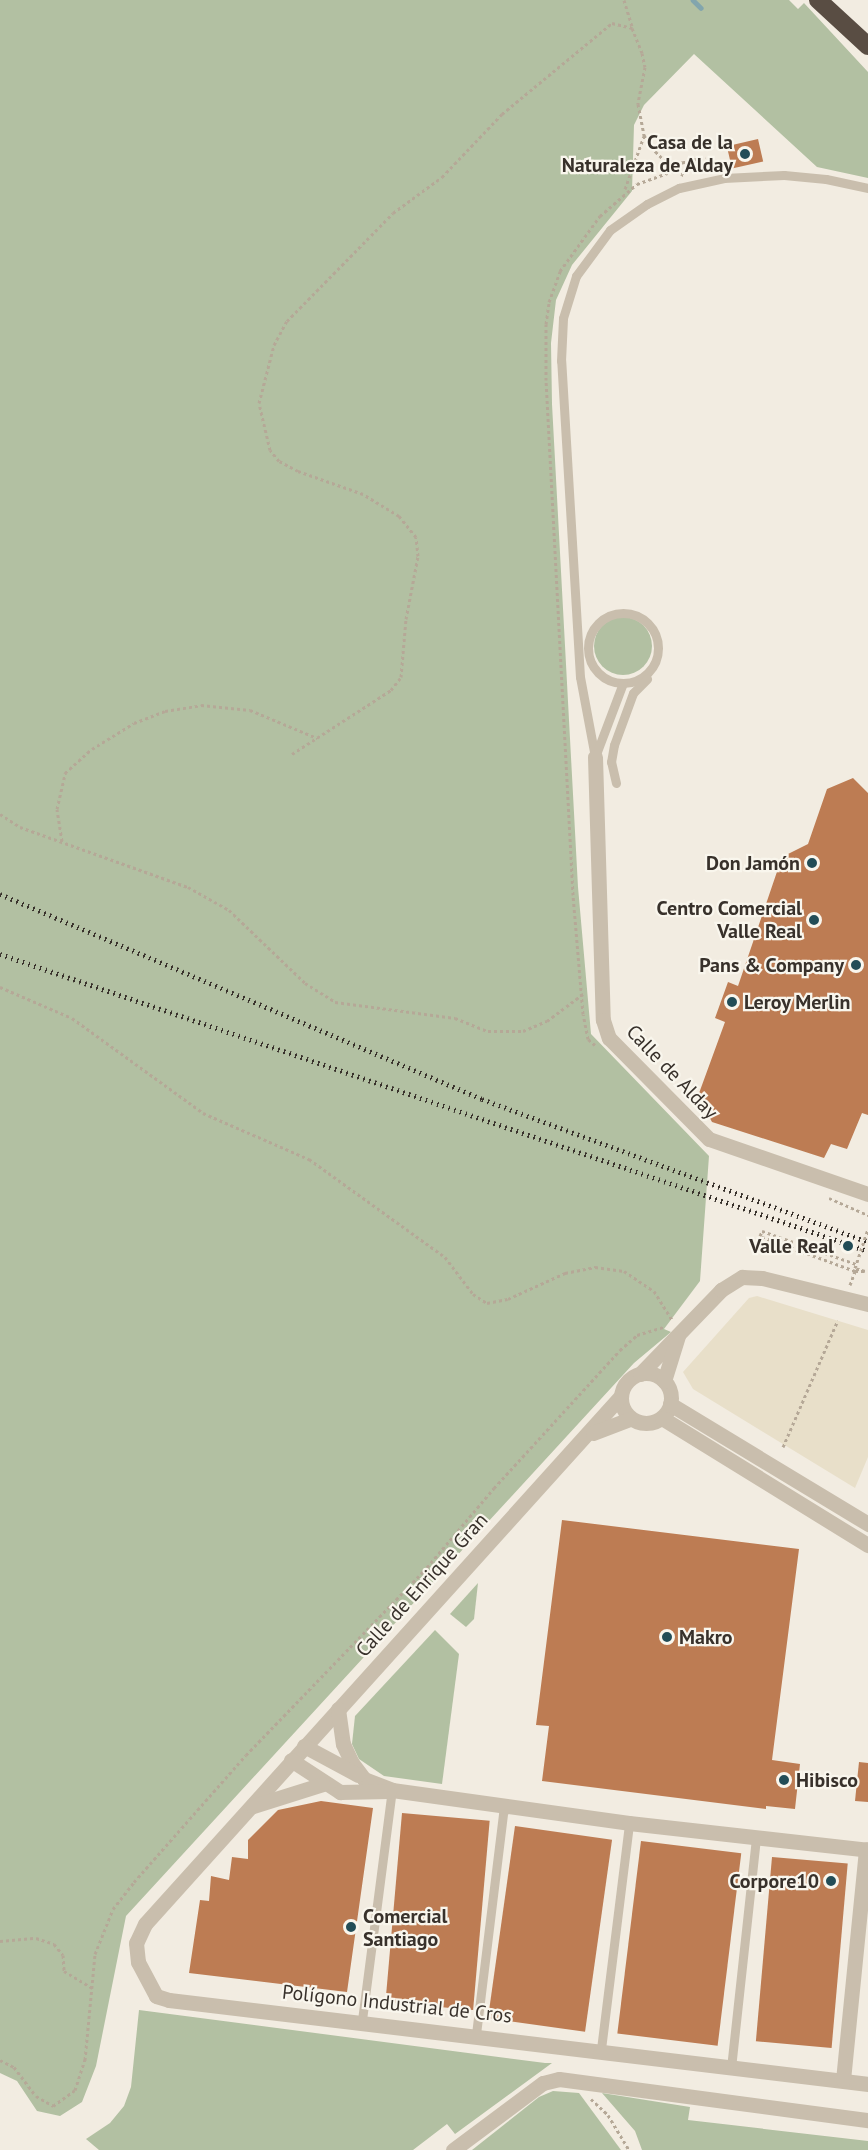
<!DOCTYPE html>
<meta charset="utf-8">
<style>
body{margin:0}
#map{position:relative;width:868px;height:2150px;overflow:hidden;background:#f2ece1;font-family:"PT Sans",sans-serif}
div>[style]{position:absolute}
.green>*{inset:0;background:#b2c0a2}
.round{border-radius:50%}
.plaza>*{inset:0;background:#e8dfc9}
.stream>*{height:4.5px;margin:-2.25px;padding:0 2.25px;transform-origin:2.25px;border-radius:2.25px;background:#82a5ad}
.building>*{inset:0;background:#bd7c53;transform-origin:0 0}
.path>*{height:3px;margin-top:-1.5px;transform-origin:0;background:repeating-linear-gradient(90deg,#b5a897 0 3px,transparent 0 6px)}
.service>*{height:9px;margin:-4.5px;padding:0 4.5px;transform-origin:4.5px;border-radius:4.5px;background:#c9bead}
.service>.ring{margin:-4.5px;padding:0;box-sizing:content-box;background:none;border:9px solid #c9bead;border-radius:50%}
.minor>*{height:15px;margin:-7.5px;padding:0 7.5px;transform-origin:7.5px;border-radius:7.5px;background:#c9bead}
.minor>.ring{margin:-7.5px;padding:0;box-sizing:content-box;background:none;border:15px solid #c9bead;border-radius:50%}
.motorway>*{height:18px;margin:-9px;padding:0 9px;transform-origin:9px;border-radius:9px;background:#594d43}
.rail>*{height:4.5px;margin-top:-2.25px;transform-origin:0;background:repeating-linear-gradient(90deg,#38312b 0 1.5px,transparent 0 6px)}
.path-bridge>*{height:3px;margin-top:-1.5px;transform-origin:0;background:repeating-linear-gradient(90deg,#b5a897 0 3px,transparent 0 6px)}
.dots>*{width:16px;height:16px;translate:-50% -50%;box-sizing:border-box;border:3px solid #f9f6ed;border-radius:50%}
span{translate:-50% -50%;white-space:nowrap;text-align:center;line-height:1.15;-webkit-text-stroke:4.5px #f9f6ed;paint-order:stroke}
.poi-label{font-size:20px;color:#38312b;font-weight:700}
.right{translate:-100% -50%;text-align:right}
.left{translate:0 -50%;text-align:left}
.street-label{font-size:20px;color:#38312b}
</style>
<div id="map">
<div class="green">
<div style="clip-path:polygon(0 0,789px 0,798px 9px,804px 3px,868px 72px,868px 178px,817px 167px,694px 54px,644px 105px,634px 125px,632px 191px,572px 265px,556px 300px,551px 343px,552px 404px,578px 887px,591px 1034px,709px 1156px,700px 1281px,664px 1329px,671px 1332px,634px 1363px,126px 1916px,96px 2066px,82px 2102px,60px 2116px,37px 2111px,17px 2081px,0 2073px)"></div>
<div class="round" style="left:594px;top:617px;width:58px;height:58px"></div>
<div style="clip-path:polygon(478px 1583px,474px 1619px,466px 1627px,450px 1614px)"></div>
<div style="clip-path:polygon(435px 1630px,459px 1654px,442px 1784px,384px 1776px,359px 1759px,352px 1744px,355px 1716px)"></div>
<div style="clip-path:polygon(139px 2010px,545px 2063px,552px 2063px,455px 2134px,447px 2124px,413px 2150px,99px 2150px,86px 2139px,110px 2123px,124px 2106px,131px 2087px)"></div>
<div style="clip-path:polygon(553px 2091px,579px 2093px,621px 2150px,472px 2150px,539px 2097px)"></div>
<div style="clip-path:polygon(602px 2093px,690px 2107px,688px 2120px,868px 2141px,868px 2150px,642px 2150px,635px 2131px)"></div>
</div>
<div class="plaza">
<div style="clip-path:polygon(757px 1296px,868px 1330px,868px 1457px,855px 1488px,693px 1389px,683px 1372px,749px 1298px)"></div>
</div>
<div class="stream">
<div style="left:693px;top:0;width:11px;rotate:45deg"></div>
</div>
<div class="building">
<div style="left:758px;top:139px;width:23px;height:32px;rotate:77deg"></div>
<div style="clip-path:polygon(853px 778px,868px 793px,868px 1115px,862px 1113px,847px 1149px,831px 1144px,824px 1158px,712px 1122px,698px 1096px,725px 1022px,715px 1018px,728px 982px,738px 986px,782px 857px,808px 844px,827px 789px)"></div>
<div style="clip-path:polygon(562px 1520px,799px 1549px,772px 1760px,800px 1764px,795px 1809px,766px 1806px,766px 1809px,542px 1781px,549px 1726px,536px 1725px)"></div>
<div style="clip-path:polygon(859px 1762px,868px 1763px,868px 1802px,855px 1801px)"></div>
<div style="clip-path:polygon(321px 1801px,373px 1808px,347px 1992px,189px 1973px,200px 1900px,209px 1901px,211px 1876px,229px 1880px,232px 1857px,248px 1859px,248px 1840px,278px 1810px)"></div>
<div style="left:402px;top:1813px;width:88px;height:190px;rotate:5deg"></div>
<div style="left:515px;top:1826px;width:98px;height:194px;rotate:8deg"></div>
<div style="left:641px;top:1841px;width:101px;height:194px;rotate:7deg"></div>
<div style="left:772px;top:1857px;width:76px;height:185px;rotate:5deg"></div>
</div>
<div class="path">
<div style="left:624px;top:0;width:30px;rotate:73deg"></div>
<div style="left:625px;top:189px;width:56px;rotate:-70.3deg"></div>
<div style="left:292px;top:754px;width:118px;rotate:-32.9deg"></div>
<div style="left:391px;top:690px;width:16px;rotate:-52deg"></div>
<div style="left:401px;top:677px;width:58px;rotate:-85.1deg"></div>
<div style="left:406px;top:619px;width:64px;rotate:-79.2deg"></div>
<div style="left:418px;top:556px;width:19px;rotate:-96deg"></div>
<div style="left:416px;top:537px;width:27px;rotate:-129deg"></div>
<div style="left:399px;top:516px;width:42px;rotate:-148.6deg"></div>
<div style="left:363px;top:494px;width:69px;rotate:-160.5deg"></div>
<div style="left:298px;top:471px;width:21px;rotate:-152deg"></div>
<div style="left:279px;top:461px;width:14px;rotate:-129deg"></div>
<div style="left:270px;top:450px;width:48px;rotate:-103.2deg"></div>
<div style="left:259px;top:403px;width:60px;rotate:-75.5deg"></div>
<div style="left:274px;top:345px;width:27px;rotate:-62deg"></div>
<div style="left:287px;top:321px;width:151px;rotate:-45.5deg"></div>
<div style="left:393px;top:213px;width:61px;rotate:-36.3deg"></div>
<div style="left:442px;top:177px;width:87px;rotate:-46.4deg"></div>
<div style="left:502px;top:114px;width:143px;rotate:-39.6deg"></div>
<div style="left:612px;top:23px;width:21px;rotate:14deg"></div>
<div style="left:632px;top:28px;width:27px;rotate:68deg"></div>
<div style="left:642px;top:53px;width:14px;rotate:78deg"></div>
<div style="left:645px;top:67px;width:38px;rotate:101deg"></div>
<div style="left:638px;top:104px;width:32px;rotate:79deg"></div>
<div style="left:644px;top:135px;width:14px;rotate:60deg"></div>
<div style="left:651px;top:147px;width:18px;rotate:45deg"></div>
<div style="left:664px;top:160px;width:13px;rotate:18deg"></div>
<div style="left:676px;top:164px;width:30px;rotate:-14deg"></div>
<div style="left:0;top:814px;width:24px;rotate:33deg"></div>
<div style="left:20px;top:827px;width:178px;rotate:19.7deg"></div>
<div style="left:188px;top:887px;width:47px;rotate:29.3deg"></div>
<div style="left:229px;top:910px;width:105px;rotate:43.8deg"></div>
<div style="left:305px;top:983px;width:36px;rotate:32deg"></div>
<div style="left:335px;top:1002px;width:121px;rotate:7.6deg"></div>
<div style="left:455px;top:1018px;width:35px;rotate:22deg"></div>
<div style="left:488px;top:1031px;width:35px"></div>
<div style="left:523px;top:1031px;width:26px;rotate:-23deg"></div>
<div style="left:547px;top:1021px;width:45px;rotate:-36.9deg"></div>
<div style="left:62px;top:841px;width:32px;rotate:-99deg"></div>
<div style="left:57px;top:809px;width:37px;rotate:-77deg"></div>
<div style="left:65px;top:773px;width:36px;rotate:-42deg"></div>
<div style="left:92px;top:749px;width:49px;rotate:-31.8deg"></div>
<div style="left:134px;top:723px;width:33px;rotate:-21deg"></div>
<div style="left:165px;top:711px;width:36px;rotate:-9deg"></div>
<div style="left:201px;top:705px;width:49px;rotate:5.8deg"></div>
<div style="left:250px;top:710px;width:73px;rotate:22.7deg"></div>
<div style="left:0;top:987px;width:78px;rotate:23.3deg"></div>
<div style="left:72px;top:1018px;width:162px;rotate:35.9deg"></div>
<div style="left:203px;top:1113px;width:116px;rotate:23.5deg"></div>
<div style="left:309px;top:1159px;width:168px;rotate:35.8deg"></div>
<div style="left:445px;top:1257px;width:46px;rotate:52.9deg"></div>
<div style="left:473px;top:1294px;width:17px;rotate:33deg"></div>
<div style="left:487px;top:1303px;width:21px;rotate:-11deg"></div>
<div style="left:508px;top:1299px;width:63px;rotate:-24.5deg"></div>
<div style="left:565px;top:1273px;width:31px;rotate:-11deg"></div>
<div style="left:595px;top:1267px;width:29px;rotate:8deg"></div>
<div style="left:624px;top:1271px;width:36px;rotate:34deg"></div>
<div style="left:654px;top:1291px;width:34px;rotate:58deg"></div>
<div style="left:595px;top:1045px;width:9px;rotate:-139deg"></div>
<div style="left:588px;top:1039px;width:25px;rotate:-101deg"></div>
<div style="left:583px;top:1014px;width:119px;rotate:-94.8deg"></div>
<div style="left:573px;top:895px;width:516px;rotate:-93deg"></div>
<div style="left:546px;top:380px;width:56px;rotate:-90deg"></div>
<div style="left:546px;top:324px;width:22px;rotate:-82deg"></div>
<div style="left:549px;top:302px;width:33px;rotate:-70deg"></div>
<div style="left:560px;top:271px;width:68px;rotate:-54deg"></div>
<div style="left:600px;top:216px;width:49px;rotate:-40.9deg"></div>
<div style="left:637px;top:184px;width:41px;rotate:-19.7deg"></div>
<div style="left:676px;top:170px;width:11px;rotate:34deg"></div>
<div style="left:829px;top:1198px;width:43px;rotate:23.6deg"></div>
<div style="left:855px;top:1271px;width:101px;rotate:-159.8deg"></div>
<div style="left:760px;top:1236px;width:5px;rotate:-68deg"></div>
<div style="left:762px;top:1231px;width:100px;rotate:19.3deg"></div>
<div style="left:850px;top:1285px;width:15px;rotate:-70deg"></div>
<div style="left:855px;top:1271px;width:10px"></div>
<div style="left:865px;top:1271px;width:10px;rotate:-163deg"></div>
<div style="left:783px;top:1447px;width:138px;rotate:-66.6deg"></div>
<div style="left:0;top:1941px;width:36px;rotate:-5deg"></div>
<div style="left:36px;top:1938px;width:19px;rotate:18deg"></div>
<div style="left:54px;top:1944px;width:14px;rotate:51deg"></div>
<div style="left:63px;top:1955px;width:16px;rotate:86deg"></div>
<div style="left:64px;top:1971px;width:33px;rotate:31deg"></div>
<div style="left:0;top:2060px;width:16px;rotate:27deg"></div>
<div style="left:14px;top:2067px;width:36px;rotate:53deg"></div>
<div style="left:36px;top:2096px;width:20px;rotate:30deg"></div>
<div style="left:53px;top:2106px;width:27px;rotate:-36deg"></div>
<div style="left:75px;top:2090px;width:32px;rotate:-72deg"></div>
<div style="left:85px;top:2060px;width:106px;rotate:-84.6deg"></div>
<div style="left:95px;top:1954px;width:48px;rotate:-68.2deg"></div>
<div style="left:113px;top:1909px;width:34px;rotate:-52deg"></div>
<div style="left:134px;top:1882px;width:169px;rotate:-48.6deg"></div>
<div style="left:246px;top:1755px;width:255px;rotate:-46deg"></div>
<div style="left:423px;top:1572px;width:110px;rotate:-49.8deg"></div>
<div style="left:494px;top:1488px;width:187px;rotate:-47.6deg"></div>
<div style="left:620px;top:1350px;width:23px;rotate:-41deg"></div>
<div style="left:637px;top:1335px;width:28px;rotate:-17deg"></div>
<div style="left:591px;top:2099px;width:23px;rotate:43deg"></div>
<div style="left:608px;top:2115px;width:41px;rotate:59deg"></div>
</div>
<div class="service">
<div class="ring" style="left:588px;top:613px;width:61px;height:61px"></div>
<div style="left:595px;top:757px;width:81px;rotate:-100.6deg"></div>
<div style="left:580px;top:677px;width:317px;rotate:-93.4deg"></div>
<div style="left:561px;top:361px;width:43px;rotate:-87.3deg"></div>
<div style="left:563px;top:318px;width:44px;rotate:-72.8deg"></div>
<div style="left:576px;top:276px;width:57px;rotate:-53.5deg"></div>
<div style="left:610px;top:230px;width:45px;rotate:-35.1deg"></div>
<div style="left:647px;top:204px;width:36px;rotate:-27deg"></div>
<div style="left:679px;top:188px;width:46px;rotate:-12.5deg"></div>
<div style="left:724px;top:178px;width:60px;rotate:-2.9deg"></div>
<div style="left:784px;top:175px;width:42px;rotate:5.4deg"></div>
<div style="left:826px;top:179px;width:43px;rotate:12.1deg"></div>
<div style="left:595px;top:757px;width:79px;rotate:-69.3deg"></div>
<div style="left:616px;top:783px;width:22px;rotate:-103deg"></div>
<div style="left:611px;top:762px;width:17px;rotate:-80deg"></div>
<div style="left:614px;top:745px;width:55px;rotate:-69.9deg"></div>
<div style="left:633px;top:693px;width:20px;rotate:-45deg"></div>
<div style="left:362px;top:2020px;width:232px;rotate:-82.6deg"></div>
<div style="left:476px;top:2034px;width:231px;rotate:-83deg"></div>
<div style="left:601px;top:2049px;width:228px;rotate:-82.9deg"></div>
<div style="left:731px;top:2068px;width:233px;rotate:-83.8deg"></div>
</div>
<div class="minor">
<div style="left:595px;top:757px;width:263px;rotate:88.3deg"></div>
<div style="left:603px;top:1020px;width:19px;rotate:72deg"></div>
<div style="left:609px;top:1038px;width:142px;rotate:45.3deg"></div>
<div style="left:709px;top:1139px;width:168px;rotate:19.1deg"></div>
<div class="ring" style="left:621px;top:1373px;width:35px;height:35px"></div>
<div style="left:640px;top:1374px;width:117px;rotate:-46deg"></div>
<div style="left:721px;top:1290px;width:25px;rotate:-32deg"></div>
<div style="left:742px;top:1277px;width:20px;rotate:3deg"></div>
<div style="left:762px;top:1278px;width:109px;rotate:13.8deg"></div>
<div style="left:664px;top:1381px;width:47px;rotate:-72.7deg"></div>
<div style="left:620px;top:1397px;width:709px;rotate:132.03deg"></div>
<div style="left:145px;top:1924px;width:21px;rotate:115deg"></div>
<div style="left:136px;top:1943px;width:19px;rotate:84deg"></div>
<div style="left:138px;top:1962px;width:38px;rotate:62deg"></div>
<div style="left:156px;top:1996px;width:14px;rotate:17deg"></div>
<div style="left:169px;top:2000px;width:704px;rotate:6.85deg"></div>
<div style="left:670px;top:1404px;width:232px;rotate:31.2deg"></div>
<div style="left:662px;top:1418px;width:242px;rotate:31.7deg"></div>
<div style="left:593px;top:1433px;width:40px;rotate:-21deg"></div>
<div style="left:338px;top:1709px;width:35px;rotate:82deg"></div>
<div style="left:343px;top:1744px;width:21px;rotate:65deg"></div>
<div style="left:352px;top:1763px;width:20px;rotate:53deg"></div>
<div style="left:364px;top:1779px;width:30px;rotate:21deg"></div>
<div style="left:392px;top:1790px;width:239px;rotate:7.9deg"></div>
<div style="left:629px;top:1823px;width:241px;rotate:6.4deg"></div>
<div style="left:304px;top:1746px;width:61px;rotate:28.2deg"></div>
<div style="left:291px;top:1760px;width:59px;rotate:33.1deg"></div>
<div style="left:340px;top:1792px;width:49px;rotate:-1.2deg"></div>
<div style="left:253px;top:1806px;width:73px;rotate:-17.4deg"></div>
<div style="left:843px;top:2080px;width:232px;rotate:-84.3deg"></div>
<div style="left:453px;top:2150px;width:112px;rotate:-36.7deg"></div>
<div style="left:543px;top:2083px;width:16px;rotate:-14deg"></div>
<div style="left:559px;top:2079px;width:312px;rotate:7.6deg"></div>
</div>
<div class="motorway">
<div style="left:818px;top:0;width:68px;rotate:42.6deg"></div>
</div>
<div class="rail">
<div style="left:0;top:894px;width:524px;rotate:23.04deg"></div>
<div style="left:482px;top:1099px;width:412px;rotate:20.3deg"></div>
<div style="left:0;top:954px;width:917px;rotate:18.89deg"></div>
</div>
<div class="path-bridge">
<div style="left:855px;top:1268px;width:41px;rotate:-71.6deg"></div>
</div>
<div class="dots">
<div style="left:745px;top:154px;background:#234d57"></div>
<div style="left:812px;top:863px;background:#234d57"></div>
<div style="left:814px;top:920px;background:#234d57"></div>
<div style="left:856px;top:965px;background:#234d57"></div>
<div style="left:732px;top:1002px;background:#234d57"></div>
<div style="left:848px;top:1246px;background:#234d57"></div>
<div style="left:667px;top:1637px;background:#234d57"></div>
<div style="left:784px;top:1780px;background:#234d57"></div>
<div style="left:831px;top:1881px;background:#234d57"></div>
<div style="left:351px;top:1927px;background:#234d57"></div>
</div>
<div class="poi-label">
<span class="right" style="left:733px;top:154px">Casa de la<br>Naturaleza de Alday</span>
<span class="right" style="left:800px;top:863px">Don Jamón</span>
<span class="right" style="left:802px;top:920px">Centro Comercial<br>Valle Real</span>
<span class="right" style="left:844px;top:965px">Pans &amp; Company</span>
<span class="left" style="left:744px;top:1002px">Leroy Merlin</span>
<span class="right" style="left:834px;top:1246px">Valle Real</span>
<span class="left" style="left:679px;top:1637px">Makro</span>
<span class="left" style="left:796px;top:1780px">Hibisco</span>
<span class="right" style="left:819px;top:1881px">Corpore10</span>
<span class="left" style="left:363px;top:1928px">Comercial<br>Santiago</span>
</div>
<div class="street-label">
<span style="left:672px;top:1072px;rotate:46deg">Calle de Alday</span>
<span style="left:422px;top:1585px;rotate:-48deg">Calle de Enrique Gran</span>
<span style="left:397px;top:2004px;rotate:6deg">Polígono Industrial de Cros</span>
</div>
</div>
